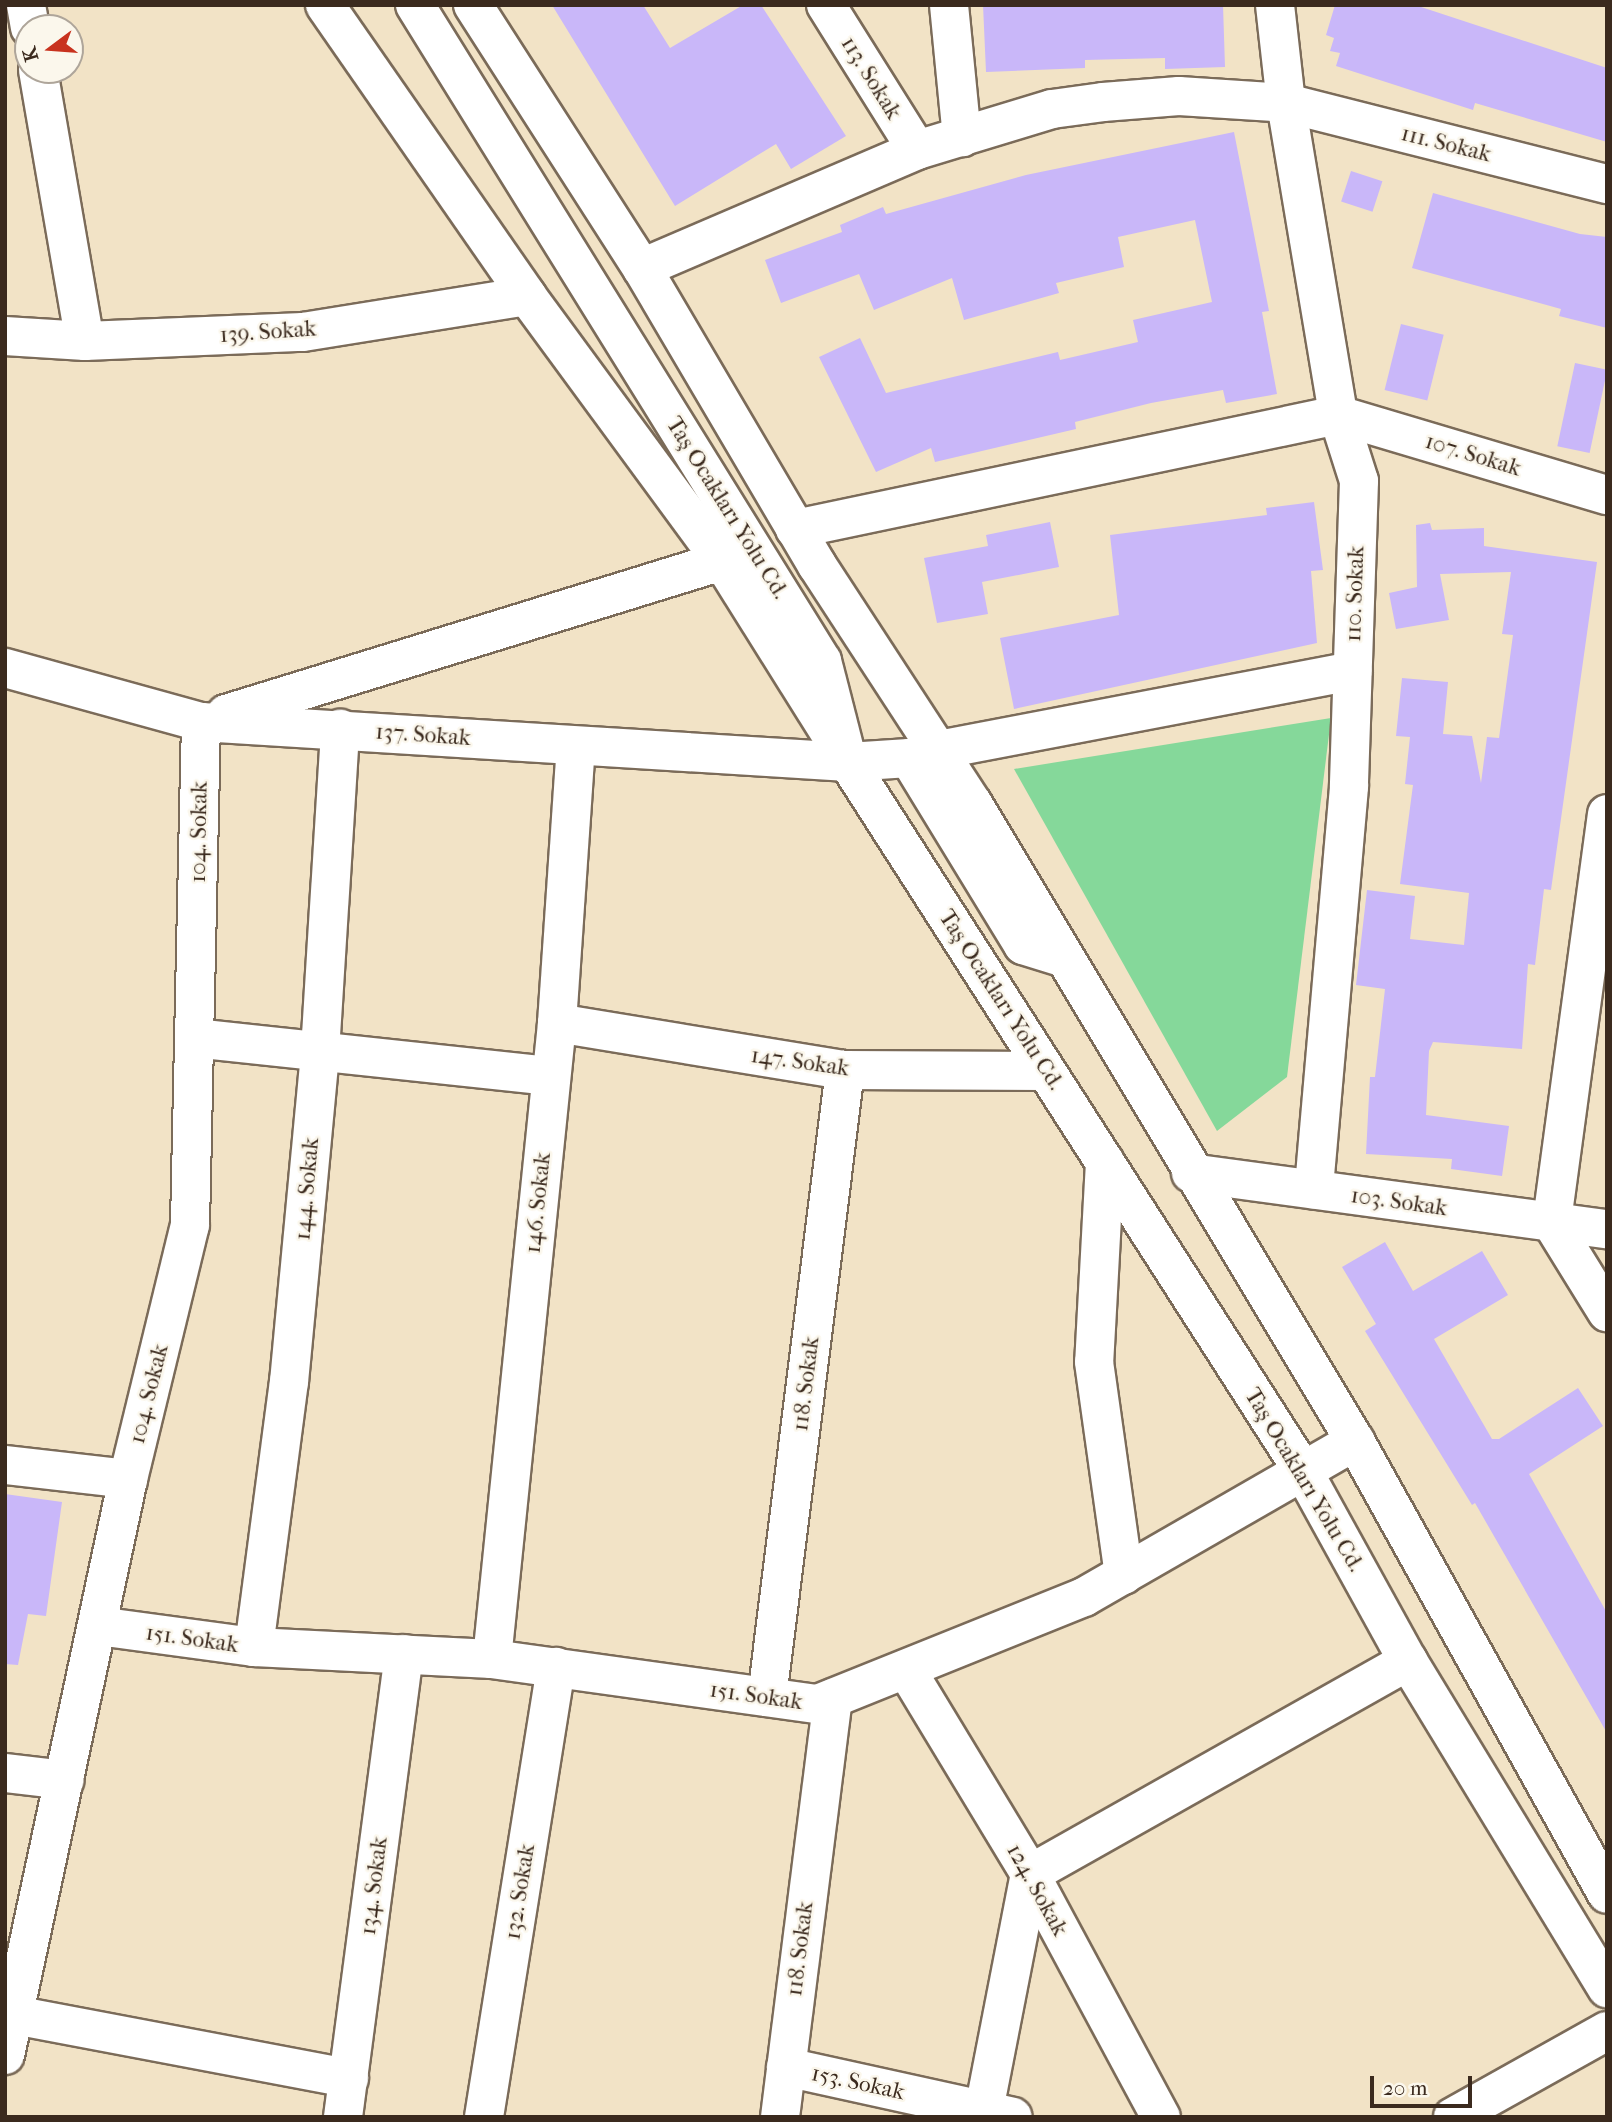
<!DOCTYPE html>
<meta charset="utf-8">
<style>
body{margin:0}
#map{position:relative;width:1612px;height:2122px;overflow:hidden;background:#f2e3c6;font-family:"IM FELL French Canon",serif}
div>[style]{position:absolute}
.green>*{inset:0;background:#85d89a}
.building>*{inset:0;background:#c9b7f9;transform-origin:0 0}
.roads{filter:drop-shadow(2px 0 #7b6b59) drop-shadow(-2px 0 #7b6b59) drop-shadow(0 2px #7b6b59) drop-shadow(0 -2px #7b6b59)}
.minor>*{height:38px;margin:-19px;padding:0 19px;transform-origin:19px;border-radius:19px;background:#fff}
.major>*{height:38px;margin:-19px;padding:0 19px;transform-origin:19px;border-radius:19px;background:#fff}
span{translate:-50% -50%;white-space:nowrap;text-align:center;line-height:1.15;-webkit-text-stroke:5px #fbf7ec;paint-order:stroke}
.street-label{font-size:23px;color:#3b2a1e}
.frame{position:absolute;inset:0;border:7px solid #3b2a1e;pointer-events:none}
.north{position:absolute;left:14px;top:14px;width:70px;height:70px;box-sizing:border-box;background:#fbf7ec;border:2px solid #aea59a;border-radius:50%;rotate:254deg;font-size:19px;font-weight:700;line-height:28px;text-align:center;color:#3b2a1e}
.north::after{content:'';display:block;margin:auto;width:24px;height:32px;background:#c8321e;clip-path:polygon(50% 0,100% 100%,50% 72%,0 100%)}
.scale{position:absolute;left:1370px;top:2076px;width:102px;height:32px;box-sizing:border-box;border:4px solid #3b2a1e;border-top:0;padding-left:9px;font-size:21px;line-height:24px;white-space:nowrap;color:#3b2a1e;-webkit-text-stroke:5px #fbf7ec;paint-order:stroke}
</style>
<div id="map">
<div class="green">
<div style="clip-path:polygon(1331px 718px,1287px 1077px,1217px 1131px,1014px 769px)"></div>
</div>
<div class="building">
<div style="clip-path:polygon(552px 5px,643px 5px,670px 48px,743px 5px,761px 5px,846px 136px,791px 169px,776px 144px,675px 206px)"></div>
<div style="clip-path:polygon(983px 5px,1223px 5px,1225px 67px,1165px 69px,1165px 58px,1085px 60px,1085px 68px,986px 72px)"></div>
<div style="clip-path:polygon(1335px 5px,1415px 5px,1607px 68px,1607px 142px,1475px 103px,1473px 110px,1336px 66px,1340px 53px,1330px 51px,1334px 38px,1326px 35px)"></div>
<div style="clip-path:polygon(1234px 132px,1269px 311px,1262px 312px,1277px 394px,1226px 403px,1223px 390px,1151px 403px,1075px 422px,1076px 429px,935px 462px,931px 448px,876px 472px,819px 357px,860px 338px,886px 393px,1058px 352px,1060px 360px,1138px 342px,1133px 320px,1212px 302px,1195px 220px,1118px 237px,1124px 267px,1056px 283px,1059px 293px,964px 320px,952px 278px,874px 310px,859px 274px,781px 303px,765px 260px,842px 232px,840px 225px,883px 207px,886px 214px,1026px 175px)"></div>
<div style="left:1351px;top:171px;width:33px;height:32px;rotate:18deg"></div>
<div style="clip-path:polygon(1433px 193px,1580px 234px,1607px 237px,1607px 328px,1559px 316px,1561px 309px,1412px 268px)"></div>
<div style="left:1401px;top:324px;width:44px;height:68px;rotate:14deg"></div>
<div style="left:1575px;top:363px;width:33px;height:85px;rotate:12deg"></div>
<div style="clip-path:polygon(1314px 502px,1323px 570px,1311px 571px,1317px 643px,1014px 709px,1000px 638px,1119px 615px,1110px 535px,1267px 515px,1266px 508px)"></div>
<div style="clip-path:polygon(1050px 522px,1059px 567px,982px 582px,988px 614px,937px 623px,924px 558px,988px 546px,986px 535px)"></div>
<div style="clip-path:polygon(1430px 523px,1432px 530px,1484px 528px,1484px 546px,1597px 562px,1551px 890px,1544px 889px,1535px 965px,1528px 964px,1522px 1049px,1433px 1042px,1429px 1051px,1426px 1115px,1509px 1126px,1502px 1176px,1451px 1169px,1452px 1159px,1366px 1154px,1370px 1077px,1375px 1077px,1385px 989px,1356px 985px,1367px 890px,1415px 896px,1410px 939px,1464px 945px,1469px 893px,1400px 884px,1413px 785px,1405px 784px,1410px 737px,1396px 736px,1402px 678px,1448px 682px,1443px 734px,1472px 736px,1481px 783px,1487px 737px,1499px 738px,1513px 635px,1502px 634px,1511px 572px,1440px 574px,1449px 620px,1396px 629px,1389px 593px,1417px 587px,1416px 525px)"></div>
<div style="clip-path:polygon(1385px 1242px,1413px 1291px,1482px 1251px,1508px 1295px,1434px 1339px,1492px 1439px,1499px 1439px,1578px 1388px,1603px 1426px,1529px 1474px,1607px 1613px,1607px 1733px,1475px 1503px,1472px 1505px,1365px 1331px,1376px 1324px,1342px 1267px)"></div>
<div style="clip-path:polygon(5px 1494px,62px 1502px,46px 1616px,28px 1614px,18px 1665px,5px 1664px)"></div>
</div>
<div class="roads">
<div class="minor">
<div style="left:26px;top:5px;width:23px;rotate:80deg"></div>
<div style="left:325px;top:5px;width:354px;rotate:55.2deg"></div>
<div style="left:527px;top:296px;width:329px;rotate:53.7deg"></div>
<div style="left:722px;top:561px;width:224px;rotate:57.9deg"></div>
<div style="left:826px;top:5px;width:171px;rotate:57.9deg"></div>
<div style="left:949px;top:5px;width:133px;rotate:84.4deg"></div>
<div style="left:1275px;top:5px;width:99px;rotate:83.6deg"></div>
<div style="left:1286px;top:103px;width:316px;rotate:80.5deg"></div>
<div style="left:1338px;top:415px;width:69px;rotate:72.3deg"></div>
<div style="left:1359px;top:481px;width:306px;rotate:91.9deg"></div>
<div style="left:1349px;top:787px;width:404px;rotate:95deg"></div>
<div style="left:38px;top:70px;width:275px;rotate:80.2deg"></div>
<div style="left:642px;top:268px;width:299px;rotate:-23.2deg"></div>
<div style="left:917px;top:150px;width:141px;rotate:-16.9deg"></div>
<div style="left:1052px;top:109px;width:51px;rotate:-7.8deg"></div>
<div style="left:1103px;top:102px;width:76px;rotate:-4.5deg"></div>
<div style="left:1179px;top:96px;width:107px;rotate:3.7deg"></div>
<div style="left:1286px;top:103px;width:331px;rotate:14.2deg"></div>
<div style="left:5px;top:336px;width:80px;rotate:3.6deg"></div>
<div style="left:85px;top:341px;width:218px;rotate:-2.4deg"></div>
<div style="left:303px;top:332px;width:227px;rotate:-9.1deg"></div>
<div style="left:795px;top:529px;width:555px;rotate:-11.86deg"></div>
<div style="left:1338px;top:415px;width:281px;rotate:16.6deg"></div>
<div style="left:5px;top:668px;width:203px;rotate:15.4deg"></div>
<div style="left:201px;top:722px;width:648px;rotate:3.54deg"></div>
<div style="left:848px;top:762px;width:61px;rotate:-3.8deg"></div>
<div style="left:909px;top:758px;width:219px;rotate:58.6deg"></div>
<div style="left:1023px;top:945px;width:44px;rotate:17.2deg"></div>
<div style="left:226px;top:714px;width:519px;rotate:-17.14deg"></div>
<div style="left:938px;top:750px;width:422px;rotate:-10.8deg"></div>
<div style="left:1607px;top:814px;width:413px;rotate:97.7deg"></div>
<div style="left:1552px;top:1223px;width:105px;rotate:58.3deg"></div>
<div style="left:557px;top:1023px;width:292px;rotate:9.3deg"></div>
<div style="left:845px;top:1070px;width:200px;rotate:0.3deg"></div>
<div style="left:194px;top:1038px;width:359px;rotate:6.1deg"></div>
<div style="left:1105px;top:1162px;width:200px;rotate:93.1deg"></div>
<div style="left:1094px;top:1362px;width:215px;rotate:82deg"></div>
<div style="left:1191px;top:1173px;width:420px;rotate:7.7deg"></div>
<div style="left:5px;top:1465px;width:124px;rotate:6.5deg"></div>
<div style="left:98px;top:1626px;width:157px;rotate:7.7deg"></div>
<div style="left:254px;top:1647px;width:238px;rotate:2.9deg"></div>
<div style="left:492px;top:1659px;width:329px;rotate:7.9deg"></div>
<div style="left:818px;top:1704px;width:287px;rotate:-21.9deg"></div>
<div style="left:1084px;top:1597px;width:313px;rotate:-29.9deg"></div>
<div style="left:254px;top:1647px;width:267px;rotate:-82.5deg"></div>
<div style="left:289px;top:1382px;width:332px;rotate:-84.6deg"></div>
<div style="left:320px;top:1051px;width:323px;rotate:-86.4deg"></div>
<div style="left:492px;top:1659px;width:639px;rotate:-84.16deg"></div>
<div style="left:557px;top:1023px;width:277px;rotate:-86.1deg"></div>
<div style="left:906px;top:1669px;width:240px;rotate:58.8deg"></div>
<div style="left:1030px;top:1874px;width:276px;rotate:61.7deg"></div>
<div style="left:767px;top:1697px;width:632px;rotate:-82.91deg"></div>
<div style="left:5px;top:1773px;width:60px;rotate:6.7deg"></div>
<div style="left:1030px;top:1874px;width:434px;rotate:-29.4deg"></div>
<div style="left:14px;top:2015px;width:341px;rotate:10.7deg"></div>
<div style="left:5px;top:2055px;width:589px;rotate:-77.95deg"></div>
<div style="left:128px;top:1479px;width:261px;rotate:-76.3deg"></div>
<div style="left:190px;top:1225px;width:503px;rotate:-88.75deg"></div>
<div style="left:786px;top:2067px;width:232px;rotate:12.4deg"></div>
<div style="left:984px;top:2110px;width:240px;rotate:-79deg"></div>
<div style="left:343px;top:2117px;width:467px;rotate:-82.5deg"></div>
<div style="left:484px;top:2117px;width:456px;rotate:-80.9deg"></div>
<div style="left:780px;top:2117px;width:422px;rotate:-82.8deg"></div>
<div style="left:1453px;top:2117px;width:176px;rotate:-29.2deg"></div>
</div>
<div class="major">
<div style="left:415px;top:5px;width:772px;rotate:58.18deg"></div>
<div style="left:822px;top:661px;width:104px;rotate:75.6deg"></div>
<div style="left:848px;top:762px;width:842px;rotate:57.31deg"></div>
<div style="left:1303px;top:1471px;width:217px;rotate:61.1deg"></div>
<div style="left:1408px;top:1661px;width:383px;rotate:58.7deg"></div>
<div style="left:473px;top:5px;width:313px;rotate:57.3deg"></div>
<div style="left:642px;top:268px;width:345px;rotate:59.5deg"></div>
<div style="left:817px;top:565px;width:285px;rotate:56.9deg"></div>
<div style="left:973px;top:804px;width:743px;rotate:59.05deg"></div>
<div style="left:1355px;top:1441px;width:518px;rotate:60.91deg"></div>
</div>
</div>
<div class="street-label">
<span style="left:871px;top:78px;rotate:58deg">113. Sokak</span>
<span style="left:1446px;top:144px;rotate:14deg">111. Sokak</span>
<span style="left:268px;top:332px;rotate:-4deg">139. Sokak</span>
<span style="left:1473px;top:455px;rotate:17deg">107. Sokak</span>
<span style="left:727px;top:508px;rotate:58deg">Taş Ocakları Yolu Cd.</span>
<span style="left:1355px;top:594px;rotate:-88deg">110. Sokak</span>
<span style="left:423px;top:735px;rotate:4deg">137. Sokak</span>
<span style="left:199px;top:832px;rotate:-89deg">104. Sokak</span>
<span style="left:1001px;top:1000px;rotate:57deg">Taş Ocakları Yolu Cd.</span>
<span style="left:800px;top:1062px;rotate:8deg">147. Sokak</span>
<span style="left:307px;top:1189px;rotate:-85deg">144. Sokak</span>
<span style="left:1399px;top:1202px;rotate:8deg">103. Sokak</span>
<span style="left:538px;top:1203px;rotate:-84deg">146. Sokak</span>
<span style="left:806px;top:1384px;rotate:-83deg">118. Sokak</span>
<span style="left:149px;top:1394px;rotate:-76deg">104. Sokak</span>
<span style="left:1304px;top:1480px;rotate:59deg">Taş Ocakları Yolu Cd.</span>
<span style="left:192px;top:1639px;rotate:8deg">151. Sokak</span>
<span style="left:756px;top:1696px;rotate:8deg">151. Sokak</span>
<span style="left:374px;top:1886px;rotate:-83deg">134. Sokak</span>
<span style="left:1037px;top:1890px;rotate:61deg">124. Sokak</span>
<span style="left:520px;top:1892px;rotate:-81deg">132. Sokak</span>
<span style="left:800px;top:1949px;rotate:-83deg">118. Sokak</span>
<span style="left:858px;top:2083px;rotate:12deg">153. Sokak</span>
</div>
<div class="frame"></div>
<div class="north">K</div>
<div class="scale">20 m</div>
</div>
